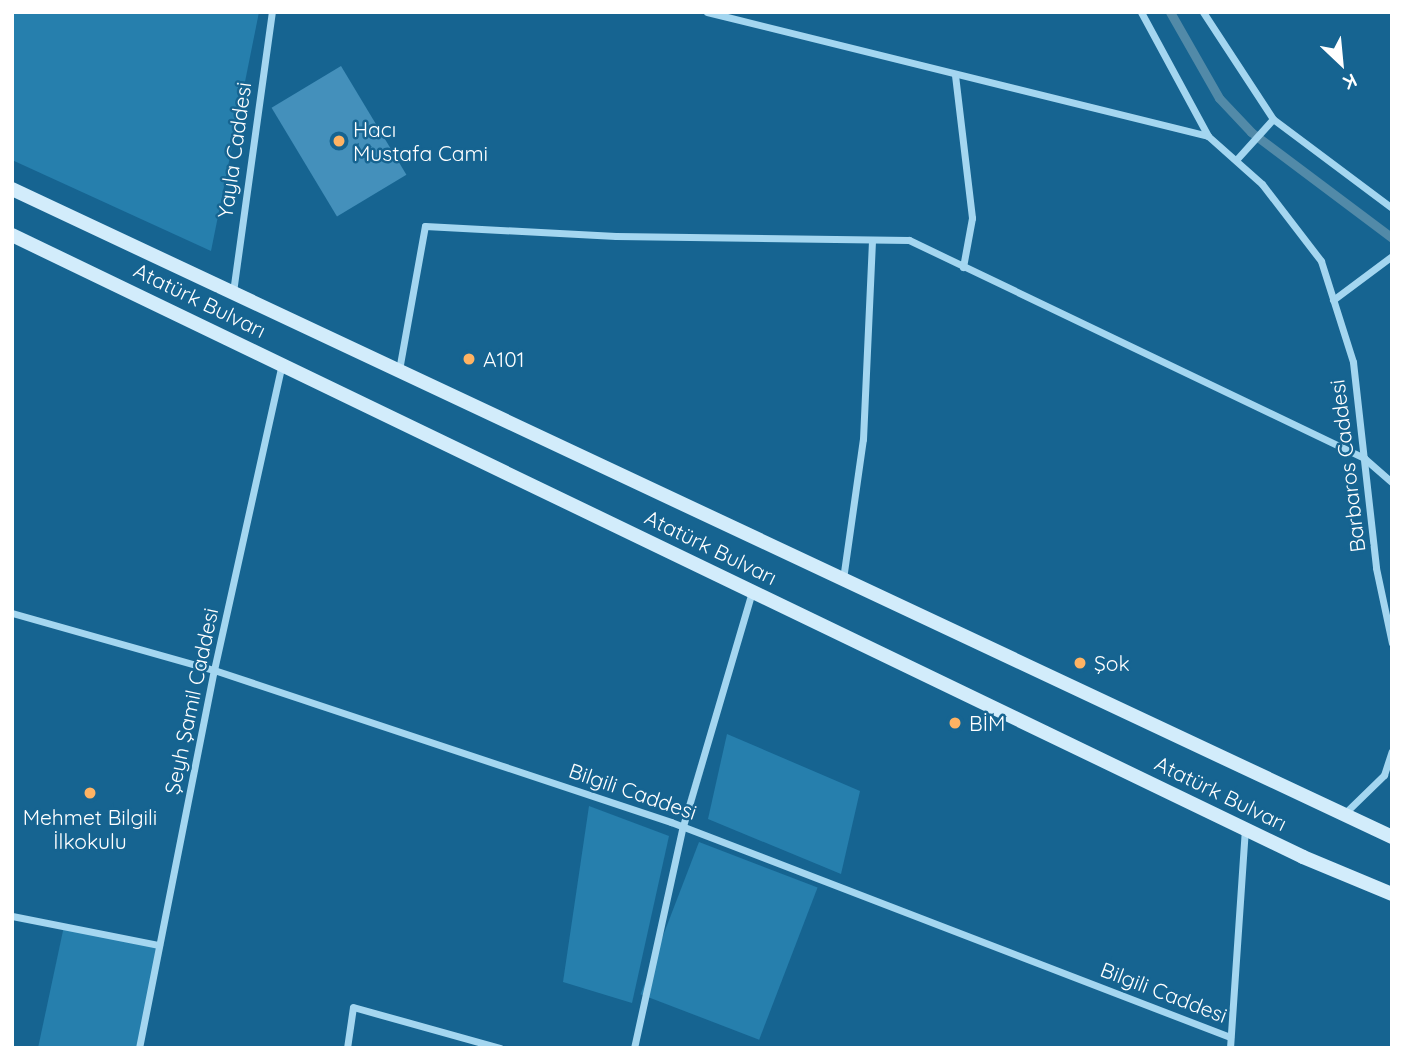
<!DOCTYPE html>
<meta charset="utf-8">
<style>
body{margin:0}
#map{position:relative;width:1404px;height:1060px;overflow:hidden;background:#166491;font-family:Quicksand,sans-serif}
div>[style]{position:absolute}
.green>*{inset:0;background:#267fad;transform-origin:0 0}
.stream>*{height:9px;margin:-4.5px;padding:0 4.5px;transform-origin:4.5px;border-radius:4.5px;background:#528aa8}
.building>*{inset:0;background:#4490bb;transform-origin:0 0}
.minor>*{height:7px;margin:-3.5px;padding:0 3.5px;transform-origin:3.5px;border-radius:3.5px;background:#a4d6f0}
.secondary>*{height:14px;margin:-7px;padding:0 7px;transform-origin:7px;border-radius:7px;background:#d2ecfb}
.dots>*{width:19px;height:19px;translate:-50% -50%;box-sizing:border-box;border:4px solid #166491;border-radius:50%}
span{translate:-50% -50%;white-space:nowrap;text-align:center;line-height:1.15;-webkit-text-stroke:5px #166491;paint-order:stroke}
.poi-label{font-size:21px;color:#fff}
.left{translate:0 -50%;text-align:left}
.street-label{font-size:21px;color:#fff}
.frame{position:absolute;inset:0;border:14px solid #fff;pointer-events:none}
.north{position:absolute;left:1306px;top:28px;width:70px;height:70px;-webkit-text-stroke:5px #166491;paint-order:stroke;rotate:154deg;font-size:19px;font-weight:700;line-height:28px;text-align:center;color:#fff}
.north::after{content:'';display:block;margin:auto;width:24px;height:32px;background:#fff;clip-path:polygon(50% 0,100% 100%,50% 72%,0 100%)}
</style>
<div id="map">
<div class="green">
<div style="clip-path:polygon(12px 12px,259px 12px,211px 251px,12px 160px)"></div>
<div style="clip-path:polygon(727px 734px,860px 791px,841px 874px,708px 819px)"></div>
<div style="clip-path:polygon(589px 806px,669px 836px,632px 1003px,563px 982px)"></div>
<div style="left:699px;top:842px;width:127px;height:163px;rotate:21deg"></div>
<div style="clip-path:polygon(64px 926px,159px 945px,140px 1048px,38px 1048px)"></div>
</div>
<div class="stream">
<div style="left:1170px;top:12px;width:99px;rotate:60.3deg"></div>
<div style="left:1219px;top:98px;width:47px;rotate:46.7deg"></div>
<div style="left:1251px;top:132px;width:176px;rotate:36.9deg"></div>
</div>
<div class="building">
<div style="left:341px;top:66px;width:127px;height:81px;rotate:59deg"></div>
</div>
<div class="minor">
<div style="left:707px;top:12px;width:516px;rotate:13.9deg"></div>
<div style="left:1141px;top:12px;width:141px;rotate:61.6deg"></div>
<div style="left:1208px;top:136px;width:72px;rotate:41.6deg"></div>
<div style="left:1262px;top:184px;width:97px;rotate:52.5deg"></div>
<div style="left:1321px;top:261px;width:106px;rotate:72.4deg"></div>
<div style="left:1353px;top:362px;width:207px;rotate:83.6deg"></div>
<div style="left:1376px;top:568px;width:77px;rotate:78deg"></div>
<div style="left:1203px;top:12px;width:128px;rotate:56.8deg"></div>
<div style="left:1273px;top:119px;width:149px;rotate:36.8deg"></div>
<div style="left:955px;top:75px;width:144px;rotate:83.2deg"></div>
<div style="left:972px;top:218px;width:50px;rotate:100.4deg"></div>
<div style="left:1236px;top:160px;width:55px;rotate:-47.9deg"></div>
<div style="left:233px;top:292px;width:283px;rotate:-82.1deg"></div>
<div style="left:1333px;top:300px;width:74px;rotate:-36.7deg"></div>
<div style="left:399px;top:370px;width:146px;rotate:-79.8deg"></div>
<div style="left:425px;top:226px;width:191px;rotate:3deg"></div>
<div style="left:616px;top:236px;width:293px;rotate:0.8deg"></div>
<div style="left:909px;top:240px;width:505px;rotate:25.6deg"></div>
<div style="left:1364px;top:458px;width:37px;rotate:41deg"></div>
<div style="left:843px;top:579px;width:141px;rotate:-81.9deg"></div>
<div style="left:863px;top:439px;width:199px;rotate:-87.4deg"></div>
<div style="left:12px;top:613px;width:210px;rotate:15.8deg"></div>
<div style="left:214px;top:670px;width:482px;rotate:18.4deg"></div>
<div style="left:671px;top:822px;width:599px;rotate:21.04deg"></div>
<div style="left:1344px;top:814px;width:56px;rotate:-44.3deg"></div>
<div style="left:1384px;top:775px;width:25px;rotate:-72deg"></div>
<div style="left:12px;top:916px;width:150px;rotate:11.2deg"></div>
<div style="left:139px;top:1048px;width:385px;rotate:-78.8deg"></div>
<div style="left:214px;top:670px;width:313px;rotate:-77.5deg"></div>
<div style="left:347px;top:1048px;width:41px;rotate:-81.7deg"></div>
<div style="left:353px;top:1007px;width:153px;rotate:15.6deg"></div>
<div style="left:634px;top:1048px;width:227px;rotate:-77.6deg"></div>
<div style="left:683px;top:826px;width:245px;rotate:-73.6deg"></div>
<div style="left:1230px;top:1048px;width:220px;rotate:-86.1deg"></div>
</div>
<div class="secondary">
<div style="left:12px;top:189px;width:1525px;rotate:25.15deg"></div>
<div style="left:12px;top:235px;width:1433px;rotate:25.72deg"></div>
<div style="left:1303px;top:857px;width:96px;rotate:22.6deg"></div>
</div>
<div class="dots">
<div style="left:339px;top:141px;background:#ffb363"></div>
<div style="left:469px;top:359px;background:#ffb363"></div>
<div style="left:1080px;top:663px;background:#ffb363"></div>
<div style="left:955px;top:723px;background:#ffb363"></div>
<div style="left:90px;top:793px;background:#ffb363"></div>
</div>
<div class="poi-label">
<span class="left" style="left:353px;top:141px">Hacı<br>Mustafa Cami</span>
<span class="left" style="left:483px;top:359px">A101</span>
<span class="left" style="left:1094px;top:663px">Şok</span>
<span class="left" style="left:969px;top:723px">BİM</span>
<span style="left:90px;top:829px">Mehmet Bilgili<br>İlkokulu</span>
</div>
<div class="street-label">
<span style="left:234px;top:150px;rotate:-82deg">Yayla Caddesi</span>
<span style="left:200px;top:300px;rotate:26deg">Atatürk Bulvarı</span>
<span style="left:1347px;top:466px;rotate:-97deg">Barbaros Caddesi</span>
<span style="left:711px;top:547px;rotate:26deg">Atatürk Bulvarı</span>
<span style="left:191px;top:701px;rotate:-78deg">Şeyh Şamil Caddesi</span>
<span style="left:633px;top:791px;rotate:19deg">Bilgili Caddesi</span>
<span style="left:1221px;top:793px;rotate:26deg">Atatürk Bulvarı</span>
<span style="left:1164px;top:992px;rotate:21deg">Bilgili Caddesi</span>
</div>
<div class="frame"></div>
<div class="north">K</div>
</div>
